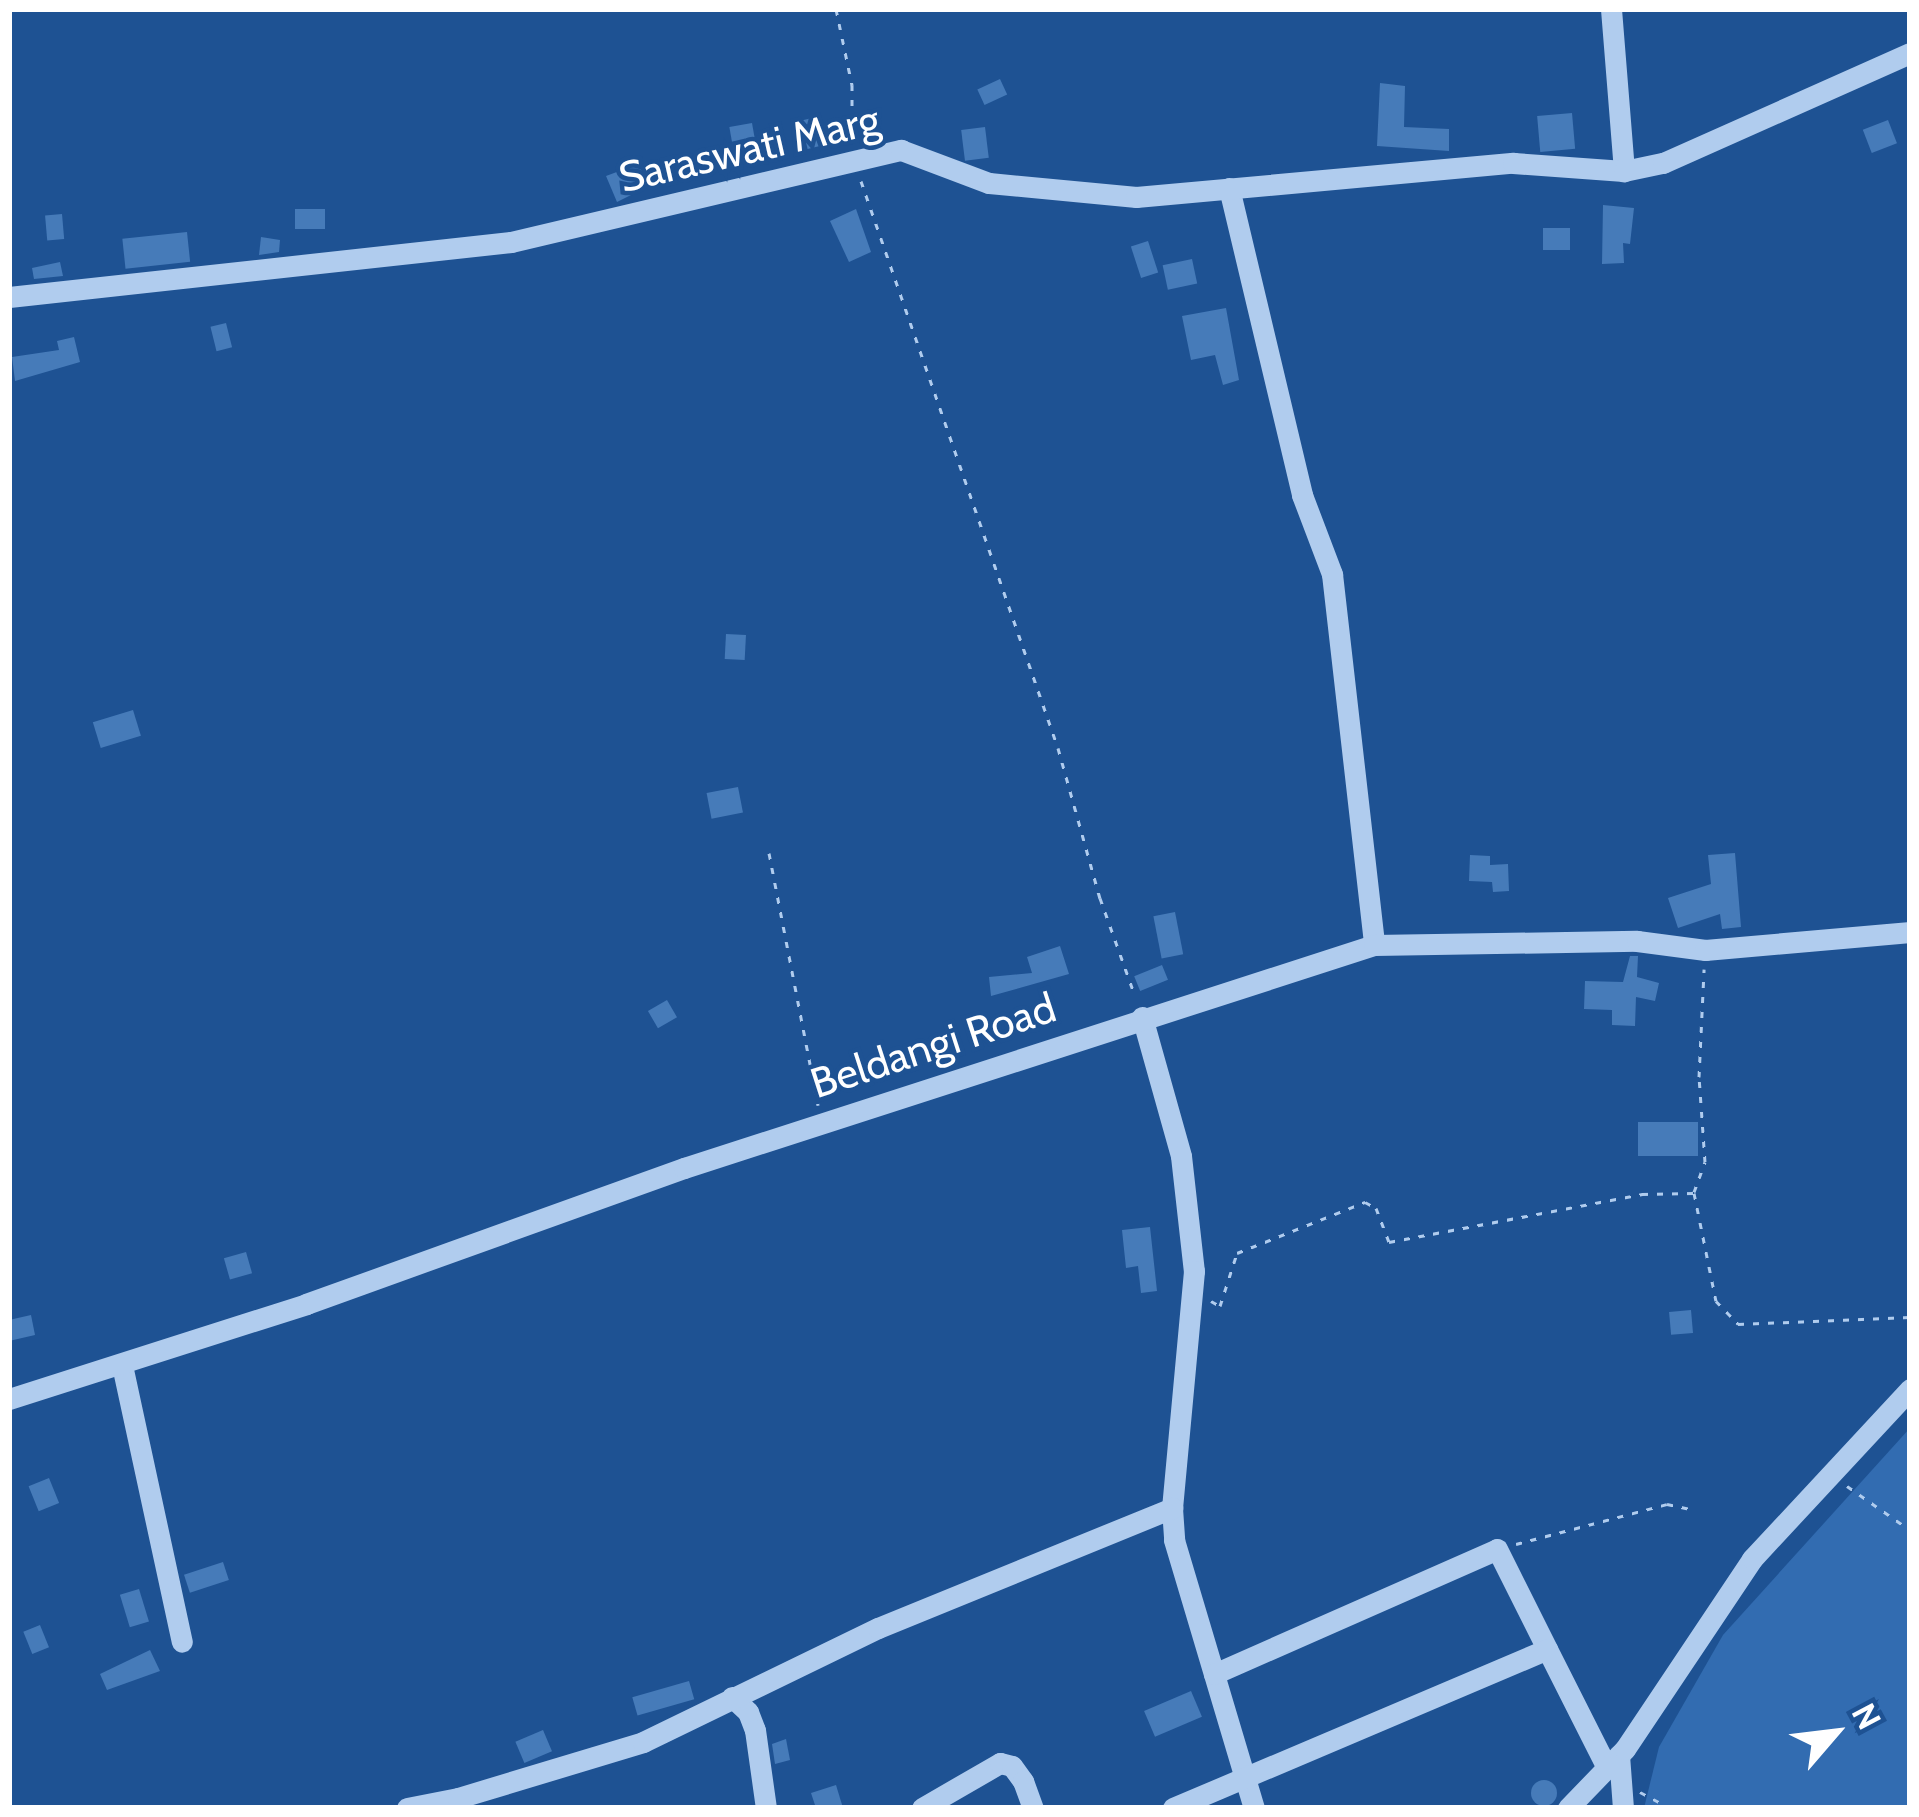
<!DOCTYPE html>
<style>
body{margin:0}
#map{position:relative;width:1919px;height:1817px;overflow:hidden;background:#1e5293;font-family:Cabin,sans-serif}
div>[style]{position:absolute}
.green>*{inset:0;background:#326cb1}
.building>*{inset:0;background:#467bb9;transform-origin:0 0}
.round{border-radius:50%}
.path>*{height:3px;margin-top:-1.5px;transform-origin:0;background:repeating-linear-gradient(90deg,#b0ccee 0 6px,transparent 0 15px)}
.minor>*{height:21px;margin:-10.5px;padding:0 10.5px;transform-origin:10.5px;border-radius:10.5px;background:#b0ccee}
span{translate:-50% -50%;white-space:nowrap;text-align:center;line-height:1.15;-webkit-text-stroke:9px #1e5293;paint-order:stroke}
.street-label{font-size:42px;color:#fff}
.frame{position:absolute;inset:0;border:12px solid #fff;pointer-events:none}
.north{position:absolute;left:1775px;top:1673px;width:120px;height:120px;-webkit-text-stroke:9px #1e5293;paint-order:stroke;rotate:62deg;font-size:33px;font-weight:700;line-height:48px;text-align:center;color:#fff}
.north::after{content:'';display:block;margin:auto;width:42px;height:54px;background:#fff;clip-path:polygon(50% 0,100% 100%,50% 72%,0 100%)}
</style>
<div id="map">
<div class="green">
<div style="clip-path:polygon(1910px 1428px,1910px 1808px,1644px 1808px,1659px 1747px,1723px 1635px)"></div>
</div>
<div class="building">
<div style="left:1000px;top:79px;width:17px;height:25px;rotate:65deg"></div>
<div style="clip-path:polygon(1380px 83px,1405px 86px,1404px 127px,1449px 129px,1449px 151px,1377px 146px)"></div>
<div style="left:1572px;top:113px;width:36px;height:35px;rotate:85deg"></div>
<div style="left:820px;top:116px;width:29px;height:20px;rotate:76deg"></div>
<div style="left:1888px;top:120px;width:25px;height:27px;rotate:69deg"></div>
<div style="left:752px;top:123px;width:34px;height:23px;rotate:80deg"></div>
<div style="left:985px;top:127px;width:31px;height:24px;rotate:83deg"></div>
<div style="clip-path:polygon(641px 163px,651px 185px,617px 202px,606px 176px)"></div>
<div style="clip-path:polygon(1603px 205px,1634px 208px,1630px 244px,1623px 243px,1624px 263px,1602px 264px)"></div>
<div style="left:295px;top:209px;width:30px;height:20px"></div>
<div style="clip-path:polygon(856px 209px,871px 252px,849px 262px,830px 221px)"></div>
<div style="left:62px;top:214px;width:25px;height:17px;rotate:85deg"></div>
<div style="left:1570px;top:228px;width:22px;height:27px;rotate:90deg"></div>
<div style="left:187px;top:232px;width:30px;height:65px;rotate:84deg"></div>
<div style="clip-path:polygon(261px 237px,280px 240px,279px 252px,259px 255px)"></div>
<div style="left:1148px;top:241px;width:33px;height:18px;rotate:72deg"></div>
<div style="left:1192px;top:259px;width:25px;height:30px;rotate:78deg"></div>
<div style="clip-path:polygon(60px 262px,63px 276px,34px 279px,32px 268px)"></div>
<div style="clip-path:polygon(1226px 308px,1239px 380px,1223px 385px,1215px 355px,1191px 360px,1182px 316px)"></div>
<div style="left:226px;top:323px;width:25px;height:16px;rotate:76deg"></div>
<div style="clip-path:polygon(74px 337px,80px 362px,15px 381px,12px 357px,59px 350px,57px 341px)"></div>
<div style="left:726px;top:634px;width:20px;height:25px;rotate:3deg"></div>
<div style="left:133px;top:710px;width:27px;height:42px;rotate:73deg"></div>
<div style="left:738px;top:787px;width:26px;height:32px;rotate:79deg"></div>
<div style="clip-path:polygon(1735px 853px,1741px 927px,1722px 929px,1720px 914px,1678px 928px,1668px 898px,1711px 884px,1708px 855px)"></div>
<div style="clip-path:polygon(1470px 855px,1490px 856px,1490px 865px,1508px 864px,1509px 891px,1493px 892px,1492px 882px,1469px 881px)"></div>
<div style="left:1175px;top:912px;width:43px;height:22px;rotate:79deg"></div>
<div style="clip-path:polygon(1060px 946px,1069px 974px,991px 996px,989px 977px,1032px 973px,1027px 957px)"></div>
<div style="clip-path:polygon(1630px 956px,1638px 956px,1637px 977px,1659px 983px,1655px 1001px,1636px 997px,1635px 1026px,1612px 1025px,1612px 1010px,1584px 1009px,1585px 981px,1623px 982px)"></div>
<div style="left:1162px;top:965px;width:16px;height:30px;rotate:68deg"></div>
<div style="left:667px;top:1000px;width:20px;height:22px;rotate:60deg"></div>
<div style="left:1638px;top:1122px;width:60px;height:34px"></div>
<div style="clip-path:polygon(1150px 1227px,1157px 1291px,1141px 1293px,1138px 1266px,1126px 1268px,1122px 1230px)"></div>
<div style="left:246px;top:1252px;width:22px;height:23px;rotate:74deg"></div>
<div style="left:1691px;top:1310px;width:23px;height:22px;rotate:85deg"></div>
<div style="clip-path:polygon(31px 1315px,35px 1335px,9px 1341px,9px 1320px)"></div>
<div style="left:49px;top:1478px;width:27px;height:22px;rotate:68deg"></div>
<div style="left:223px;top:1562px;width:19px;height:41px;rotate:72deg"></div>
<div style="left:139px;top:1589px;width:34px;height:20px;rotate:73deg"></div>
<div style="left:40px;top:1625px;width:24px;height:18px;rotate:68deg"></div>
<div style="clip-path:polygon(150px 1650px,160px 1671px,107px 1690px,100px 1674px)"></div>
<div style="left:689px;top:1681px;width:19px;height:59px;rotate:74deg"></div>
<div style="left:1191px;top:1691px;width:28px;height:51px;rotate:67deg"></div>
<div style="left:543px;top:1730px;width:23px;height:30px;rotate:67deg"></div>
<div style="clip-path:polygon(786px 1739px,790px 1760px,775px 1764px,772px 1744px)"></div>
<div class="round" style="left:1531px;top:1780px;width:26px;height:26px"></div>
<div style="clip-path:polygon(836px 1785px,843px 1808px,816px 1808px,811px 1793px)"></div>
</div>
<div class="path">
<div style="left:836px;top:9px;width:78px;rotate:78.1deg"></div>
<div style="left:852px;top:85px;width:52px;rotate:90deg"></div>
<div style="left:861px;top:181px;width:600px;rotate:70.84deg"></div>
<div style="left:1058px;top:748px;width:156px;rotate:74.4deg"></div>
<div style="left:1100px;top:898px;width:104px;rotate:70.3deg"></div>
<div style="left:769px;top:853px;width:257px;rotate:79deg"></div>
<div style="left:1694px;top:1192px;width:32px;rotate:-70deg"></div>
<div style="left:1705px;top:1162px;width:85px;rotate:-94deg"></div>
<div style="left:1699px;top:1077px;width:108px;rotate:-87.3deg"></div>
<div style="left:1211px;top:1301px;width:10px;rotate:29deg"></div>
<div style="left:1220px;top:1306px;width:56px;rotate:-72.2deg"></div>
<div style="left:1237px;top:1253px;width:138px;rotate:-21.7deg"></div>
<div style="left:1365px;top:1202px;width:13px;rotate:29deg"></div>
<div style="left:1376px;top:1208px;width:36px;rotate:69deg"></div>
<div style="left:1389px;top:1242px;width:258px;rotate:-10.7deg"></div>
<div style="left:1642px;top:1194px;width:52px;rotate:-1.1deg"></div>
<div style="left:1694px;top:1193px;width:110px;rotate:78.5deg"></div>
<div style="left:1716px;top:1301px;width:32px;rotate:46deg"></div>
<div style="left:1738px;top:1324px;width:172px;rotate:-2.3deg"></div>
<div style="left:1847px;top:1486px;width:77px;rotate:34.9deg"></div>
<div style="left:1516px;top:1544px;width:156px;rotate:-14.8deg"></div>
<div style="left:1667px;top:1504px;width:25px;rotate:12deg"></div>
<div style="left:1640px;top:1792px;width:34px;rotate:28deg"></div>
</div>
<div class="minor">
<div style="left:1611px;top:9px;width:163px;rotate:85.4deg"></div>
<div style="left:1229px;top:188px;width:316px;rotate:76.6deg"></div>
<div style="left:1302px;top:495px;width:85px;rotate:69.2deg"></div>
<div style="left:1332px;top:574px;width:373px;rotate:83.5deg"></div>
<div style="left:9px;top:297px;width:505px;rotate:-6.25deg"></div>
<div style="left:511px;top:242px;width:401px;rotate:-13.3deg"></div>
<div style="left:901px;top:150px;width:94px;rotate:20.6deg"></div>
<div style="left:989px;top:183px;width:148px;rotate:5.4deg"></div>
<div style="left:1136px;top:197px;width:379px;rotate:-5.2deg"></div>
<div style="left:1513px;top:163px;width:111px;rotate:4.1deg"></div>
<div style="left:1624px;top:171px;width:40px;rotate:-12deg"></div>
<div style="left:1663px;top:163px;width:270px;rotate:-24deg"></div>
<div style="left:1142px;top:1017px;width:144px;rotate:74.3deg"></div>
<div style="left:1181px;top:1156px;width:116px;rotate:83.6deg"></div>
<div style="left:1194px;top:1271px;width:238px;rotate:95.3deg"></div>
<div style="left:1172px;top:1508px;width:32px;rotate:86deg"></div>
<div style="left:1174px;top:1540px;width:280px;rotate:73.4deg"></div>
<div style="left:122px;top:1365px;width:283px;rotate:77.8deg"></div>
<div style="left:9px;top:1399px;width:312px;rotate:-17.7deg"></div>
<div style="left:306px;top:1304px;width:402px;rotate:-19.8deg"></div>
<div style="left:684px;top:1168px;width:725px;rotate:-17.91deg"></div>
<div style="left:1374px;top:945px;width:263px;rotate:-0.9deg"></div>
<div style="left:1637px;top:941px;width:69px;rotate:7.5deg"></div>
<div style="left:1705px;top:950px;width:206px;rotate:-5deg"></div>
<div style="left:1214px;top:1674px;width:309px;rotate:-23.8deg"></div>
<div style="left:1497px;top:1549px;width:112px;rotate:63.4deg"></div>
<div style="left:732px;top:1697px;width:22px;rotate:43deg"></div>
<div style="left:748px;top:1712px;width:19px;rotate:69deg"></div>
<div style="left:755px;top:1730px;width:79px;rotate:82deg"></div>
<div style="left:1619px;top:1755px;width:53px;rotate:85.7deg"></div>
<div style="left:407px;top:1808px;width:52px;rotate:-11.1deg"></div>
<div style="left:458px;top:1798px;width:193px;rotate:-16.8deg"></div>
<div style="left:643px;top:1742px;width:261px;rotate:-25.9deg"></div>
<div style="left:878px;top:1628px;width:318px;rotate:-22.2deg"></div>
<div style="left:922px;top:1808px;width:90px;rotate:-30deg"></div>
<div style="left:1000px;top:1763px;width:12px;rotate:14deg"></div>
<div style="left:1012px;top:1766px;width:19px;rotate:54deg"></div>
<div style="left:1023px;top:1781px;width:29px;rotate:70deg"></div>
<div style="left:1173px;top:1808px;width:406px;rotate:-23deg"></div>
<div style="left:1547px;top:1649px;width:133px;rotate:63.2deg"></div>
<div style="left:1568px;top:1808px;width:82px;rotate:-46deg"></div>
<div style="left:1625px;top:1749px;width:229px;rotate:-56.2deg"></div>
<div style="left:1752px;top:1559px;width:232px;rotate:-47.1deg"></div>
</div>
<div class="street-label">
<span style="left:749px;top:148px;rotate:-13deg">Saraswati Marg</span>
<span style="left:933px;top:1045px;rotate:-18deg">Beldangi Road</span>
</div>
<div class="frame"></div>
<div class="north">N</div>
</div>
